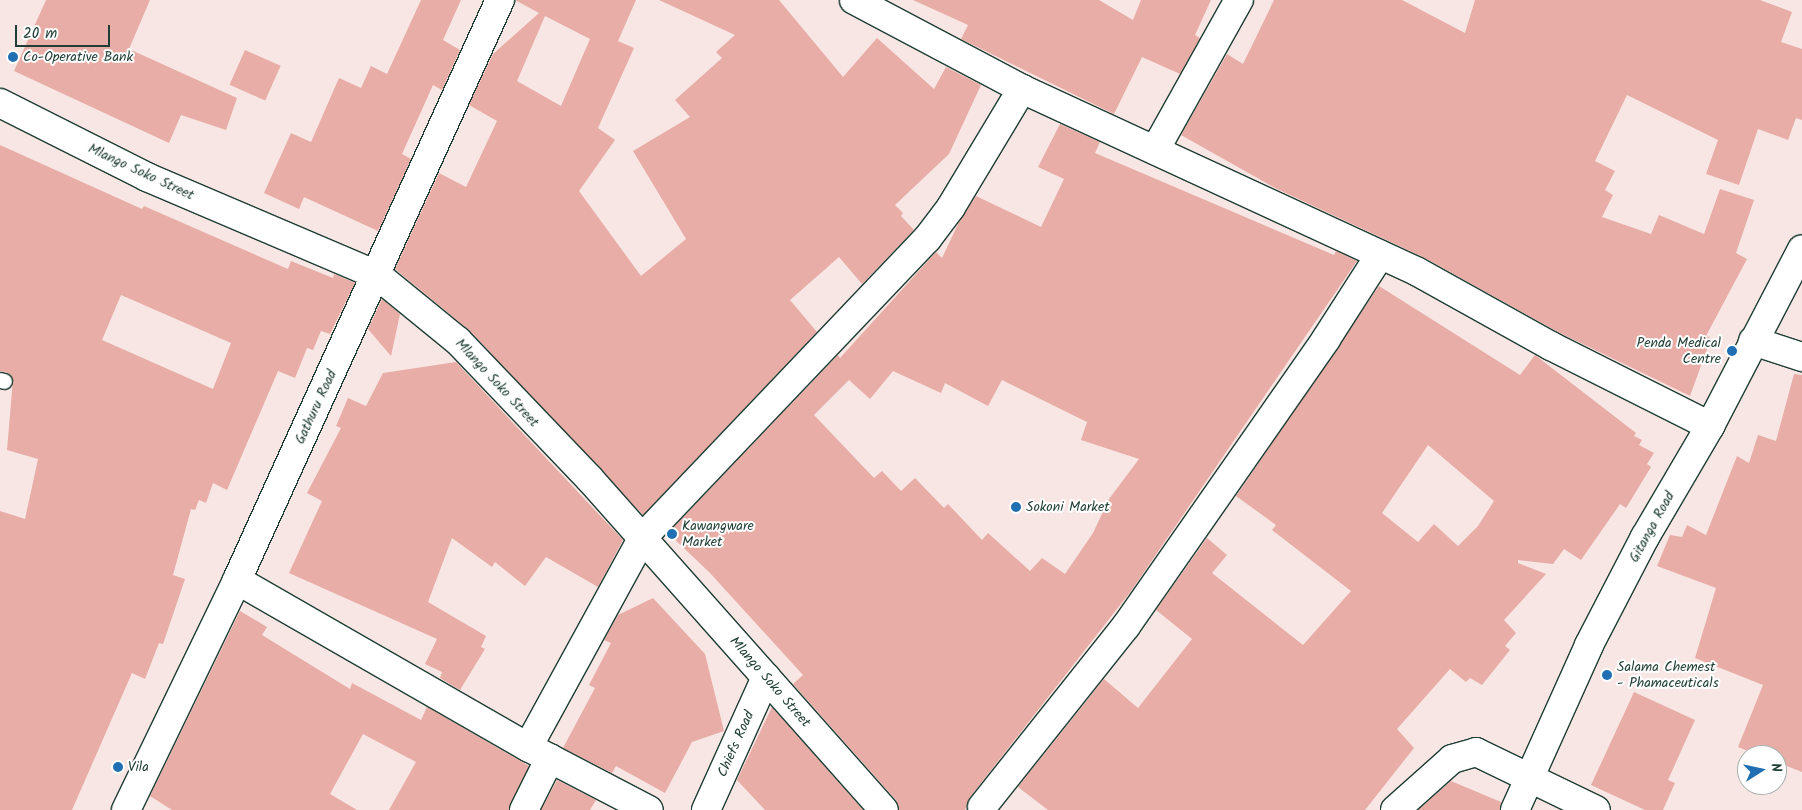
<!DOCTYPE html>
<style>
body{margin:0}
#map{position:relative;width:1802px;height:810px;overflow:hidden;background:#f8e6e4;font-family:Kalam,sans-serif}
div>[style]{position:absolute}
.building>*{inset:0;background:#e7ada6;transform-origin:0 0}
.roads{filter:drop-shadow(1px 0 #1f3d34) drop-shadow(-1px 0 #1f3d34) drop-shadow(0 1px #1f3d34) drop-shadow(0 -1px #1f3d34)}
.service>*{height:15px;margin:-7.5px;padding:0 7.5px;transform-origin:7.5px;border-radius:7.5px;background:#fff}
.minor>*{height:28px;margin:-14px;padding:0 14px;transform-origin:14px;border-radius:14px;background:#fff}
.secondary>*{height:28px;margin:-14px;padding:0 14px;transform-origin:14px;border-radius:14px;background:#fff}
.dots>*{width:14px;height:14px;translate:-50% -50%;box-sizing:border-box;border:2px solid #fff;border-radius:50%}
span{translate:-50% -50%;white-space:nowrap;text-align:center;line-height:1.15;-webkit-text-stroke:4px #fff;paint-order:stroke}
.poi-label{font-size:14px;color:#1f3d34}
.left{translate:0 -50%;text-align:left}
.right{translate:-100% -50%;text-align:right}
.street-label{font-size:14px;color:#1f3d34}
.north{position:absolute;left:1737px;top:745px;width:50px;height:50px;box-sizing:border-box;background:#fff;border:1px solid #a5b1ae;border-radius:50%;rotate:80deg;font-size:14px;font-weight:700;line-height:20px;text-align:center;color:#1f3d34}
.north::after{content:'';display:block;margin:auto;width:18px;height:22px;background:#1f6fb2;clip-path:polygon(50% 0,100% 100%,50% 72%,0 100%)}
.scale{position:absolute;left:15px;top:25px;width:95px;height:22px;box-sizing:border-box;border:2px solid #1f3d34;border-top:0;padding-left:6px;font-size:15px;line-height:18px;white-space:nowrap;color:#1f3d34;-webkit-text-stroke:4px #fff;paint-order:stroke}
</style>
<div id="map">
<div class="building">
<div style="clip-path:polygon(46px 0,150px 0,129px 49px,237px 98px,226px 130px,181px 115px,169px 143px,14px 71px)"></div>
<div style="clip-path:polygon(421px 0,461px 0,443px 40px,460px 50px,442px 90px,433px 85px,402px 154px,411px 159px,378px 231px,304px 197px,299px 209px,264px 193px,291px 133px,311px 142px,339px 78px,361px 88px,371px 66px,387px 74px)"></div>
<div style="clip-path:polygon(evenodd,515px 0,636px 0,618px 41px,634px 48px,598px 128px,615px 140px,579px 191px,641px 276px,686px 239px,633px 151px,690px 117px,675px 100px,722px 58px,716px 52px,735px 35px,659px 0,779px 0,843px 77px,877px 38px,934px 89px,946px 67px,981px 85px,949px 154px,895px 205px,903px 213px,901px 216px,914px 230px,862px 284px,839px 257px,790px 300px,817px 332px,643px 515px,469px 330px,395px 269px,439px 173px,466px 187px,497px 121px,469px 105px,493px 54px,539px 13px,515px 0,545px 16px,590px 39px,561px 106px,517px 81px,545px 16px)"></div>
<div style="clip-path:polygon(913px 0,1099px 0,1133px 20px,1141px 0,1211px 0,1195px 35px,1200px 38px,1180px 74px,1142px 57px,1114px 114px,961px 39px,968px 25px)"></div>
<div style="clip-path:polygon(1274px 0,1402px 0,1465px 33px,1475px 0,1760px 0,1792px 12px,1781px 42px,1802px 49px,1802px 120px,1796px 118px,1788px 140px,1758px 129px,1739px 185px,1706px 174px,1718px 140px,1627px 95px,1595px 161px,1615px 171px,1605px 190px,1613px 195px,1602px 217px,1651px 234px,1659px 215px,1704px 234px,1720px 189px,1754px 200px,1736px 253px,1747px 259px,1706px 336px,1711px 338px,1690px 396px,1558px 332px,1425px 258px,1275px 188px,1181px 135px,1227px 54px,1243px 64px)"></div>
<div style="left:245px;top:50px;width:39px;height:38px;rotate:24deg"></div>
<div style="clip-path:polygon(evenodd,1060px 124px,1100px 142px,1095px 153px,1334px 255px,1336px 251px,1357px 261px,1131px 591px,970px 797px,965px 810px,899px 810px,896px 800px,793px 684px,803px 675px,710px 573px,668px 533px,838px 355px,840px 358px,936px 252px,942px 258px,958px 224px,976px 196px,1041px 227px,1064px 179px,1038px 167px,1060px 124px,893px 371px,941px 393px,945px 383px,988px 406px,1002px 380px,1087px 422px,1081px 440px,1139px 459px,1109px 499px,1093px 533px,1065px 574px,1042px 558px,1030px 571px,988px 533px,982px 540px,948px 504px,944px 508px,915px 478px,901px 491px,882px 471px,874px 478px,814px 415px,849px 380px,870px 399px,893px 371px)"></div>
<div style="clip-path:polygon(evenodd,0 145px,142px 209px,144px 206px,288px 269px,291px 261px,333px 278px,334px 274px,355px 283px,330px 334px,321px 331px,313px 350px,307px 348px,295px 378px,278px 371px,227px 490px,213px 483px,206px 503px,199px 500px,195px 510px,191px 509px,173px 575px,185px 579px,163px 644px,159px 643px,145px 679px,132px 673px,72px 810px,0 810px,0 511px,25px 519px,38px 459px,7px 450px,13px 379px,10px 374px,0 371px,0 145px,121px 295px,231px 343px,213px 389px,102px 340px,121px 295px)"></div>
<div style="clip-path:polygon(evenodd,1379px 286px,1520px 375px,1535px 355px,1636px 433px,1634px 436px,1642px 440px,1639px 445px,1654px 453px,1647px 464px,1651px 467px,1626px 508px,1620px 504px,1581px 560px,1564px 549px,1553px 564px,1518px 560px,1518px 563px,1546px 574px,1504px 620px,1516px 633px,1505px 646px,1510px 650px,1482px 685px,1470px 678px,1466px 682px,1450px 669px,1397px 729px,1414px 748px,1365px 810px,1048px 810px,1018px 787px,1104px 679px,1138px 708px,1192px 639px,1156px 610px,1207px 538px,1227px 555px,1212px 573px,1303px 645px,1351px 591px,1272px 530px,1276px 525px,1236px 496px,1379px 286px,1428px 445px,1494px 501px,1478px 526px,1458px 546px,1434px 524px,1418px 542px,1382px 513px,1428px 445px)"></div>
<div style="clip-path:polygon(382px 299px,400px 314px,391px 356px,368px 329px)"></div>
<div style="clip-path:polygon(456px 362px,623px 540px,598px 587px,546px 557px,525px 586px,495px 562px,492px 567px,452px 538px,428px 602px,486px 636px,481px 647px,485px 649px,460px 690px,440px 678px,442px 672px,425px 664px,437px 639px,289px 573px,322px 501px,307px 493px,341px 428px,336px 426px,348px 398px,366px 406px,383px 373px)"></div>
<div style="clip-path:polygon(1794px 374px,1802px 375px,1802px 772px,1777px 762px,1777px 755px,1758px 755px,1738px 747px,1763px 685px,1695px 658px,1716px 588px,1657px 566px,1670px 535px,1682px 537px,1687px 525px,1706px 535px,1737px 456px,1749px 463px,1758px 435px,1776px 441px)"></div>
<div style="clip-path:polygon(653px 598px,705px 654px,724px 731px,692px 742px,665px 793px,616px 766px,612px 773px,563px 748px,595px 688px,589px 685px,611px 643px,604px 640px,618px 615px)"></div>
<div style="clip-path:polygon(240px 611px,267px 627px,262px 635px,350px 689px,352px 683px,421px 720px,427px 707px,529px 766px,509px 810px,389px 810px,416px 762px,363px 734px,330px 794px,357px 810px,172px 810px,150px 796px)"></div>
<div style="clip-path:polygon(1634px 692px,1695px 720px,1668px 780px,1675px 783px,1663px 810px,1645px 810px,1591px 785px)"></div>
<div style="clip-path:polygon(772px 707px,863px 810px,765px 810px,737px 780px)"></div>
<div style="clip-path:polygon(557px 780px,596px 800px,590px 810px,541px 810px)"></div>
<div style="clip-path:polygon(1451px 781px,1501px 802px,1500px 810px,1418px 810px)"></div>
</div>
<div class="roads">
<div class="service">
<div style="left:0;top:380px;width:4px;rotate:14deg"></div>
</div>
<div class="minor">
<div style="left:854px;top:0;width:190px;rotate:27.9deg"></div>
<div style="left:0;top:103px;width:165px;rotate:26.7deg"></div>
<div style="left:147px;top:177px;width:250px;rotate:23.1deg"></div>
<div style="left:377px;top:275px;width:104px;rotate:39.2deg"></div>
<div style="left:458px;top:341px;width:190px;rotate:46.3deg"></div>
<div style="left:589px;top:478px;width:444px;rotate:48.4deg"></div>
<div style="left:1155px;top:150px;width:172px;rotate:-60.8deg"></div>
<div style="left:1753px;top:341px;width:52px;rotate:18.1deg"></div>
<div style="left:237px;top:580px;width:336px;rotate:29.9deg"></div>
<div style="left:528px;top:747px;width:136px;rotate:27.5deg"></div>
<div style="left:528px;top:747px;width:239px;rotate:-61.3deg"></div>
<div style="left:643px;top:537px;width:412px;rotate:-46.4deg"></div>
<div style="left:927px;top:239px;width:40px;rotate:-53deg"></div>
<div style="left:951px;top:207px;width:138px;rotate:-59deg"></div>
<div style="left:1022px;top:89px;width:436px;rotate:24.8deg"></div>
<div style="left:1418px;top:272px;width:152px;rotate:29.1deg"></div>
<div style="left:1551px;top:346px;width:178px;rotate:26.7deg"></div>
<div style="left:982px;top:807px;width:231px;rotate:-51.5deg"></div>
<div style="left:1126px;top:626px;width:350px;rotate:-55.1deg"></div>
<div style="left:1326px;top:339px;width:100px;rotate:-57.3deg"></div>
<div style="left:126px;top:810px;width:255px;rotate:-64.2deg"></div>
<div style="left:237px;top:580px;width:637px;rotate:-65.61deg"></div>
<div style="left:524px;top:810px;width:58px;rotate:-63.4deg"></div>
<div style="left:706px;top:810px;width:146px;rotate:-65.7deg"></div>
<div style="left:1395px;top:810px;width:76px;rotate:-41.8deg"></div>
<div style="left:1452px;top:759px;width:25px;rotate:-16deg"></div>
<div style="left:1476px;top:752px;width:133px;rotate:25.8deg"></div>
</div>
<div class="secondary">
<div style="left:1515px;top:810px;width:181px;rotate:-65.8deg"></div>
<div style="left:1589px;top:645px;width:122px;rotate:-62.6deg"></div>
<div style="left:1645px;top:537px;width:129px;rotate:-59.6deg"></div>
<div style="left:1710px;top:426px;width:199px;rotate:-62.5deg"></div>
</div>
</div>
<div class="dots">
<div style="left:13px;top:57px;background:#1f6fb2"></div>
<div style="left:1732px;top:351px;background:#1f6fb2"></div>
<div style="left:1016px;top:507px;background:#1f6fb2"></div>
<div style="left:672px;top:534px;background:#1f6fb2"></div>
<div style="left:1607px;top:675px;background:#1f6fb2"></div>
<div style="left:118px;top:767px;background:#1f6fb2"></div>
</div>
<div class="poi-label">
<span class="left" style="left:23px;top:57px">Co-Operative Bank</span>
<span class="right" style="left:1721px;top:351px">Penda Medical<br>Centre</span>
<span class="left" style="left:1026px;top:507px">Sokoni Market</span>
<span class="left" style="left:682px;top:534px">Kawangware<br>Market</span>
<span class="left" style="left:1617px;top:675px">Salama Chemest<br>- Phamaceuticals</span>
<span class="left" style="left:128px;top:767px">Vila</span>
</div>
<div class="street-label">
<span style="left:141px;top:172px;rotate:25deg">Mlango Soko Street</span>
<span style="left:497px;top:383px;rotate:47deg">Mlango Soko Street</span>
<span style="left:316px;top:407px;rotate:-65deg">Gathuru Road</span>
<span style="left:1652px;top:527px;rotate:-61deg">Gitanga Road</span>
<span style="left:770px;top:682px;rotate:49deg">Mlango Soko Street</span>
<span style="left:736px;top:744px;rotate:-66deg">Chiefs Road</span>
</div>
<div class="north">N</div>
<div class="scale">20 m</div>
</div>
